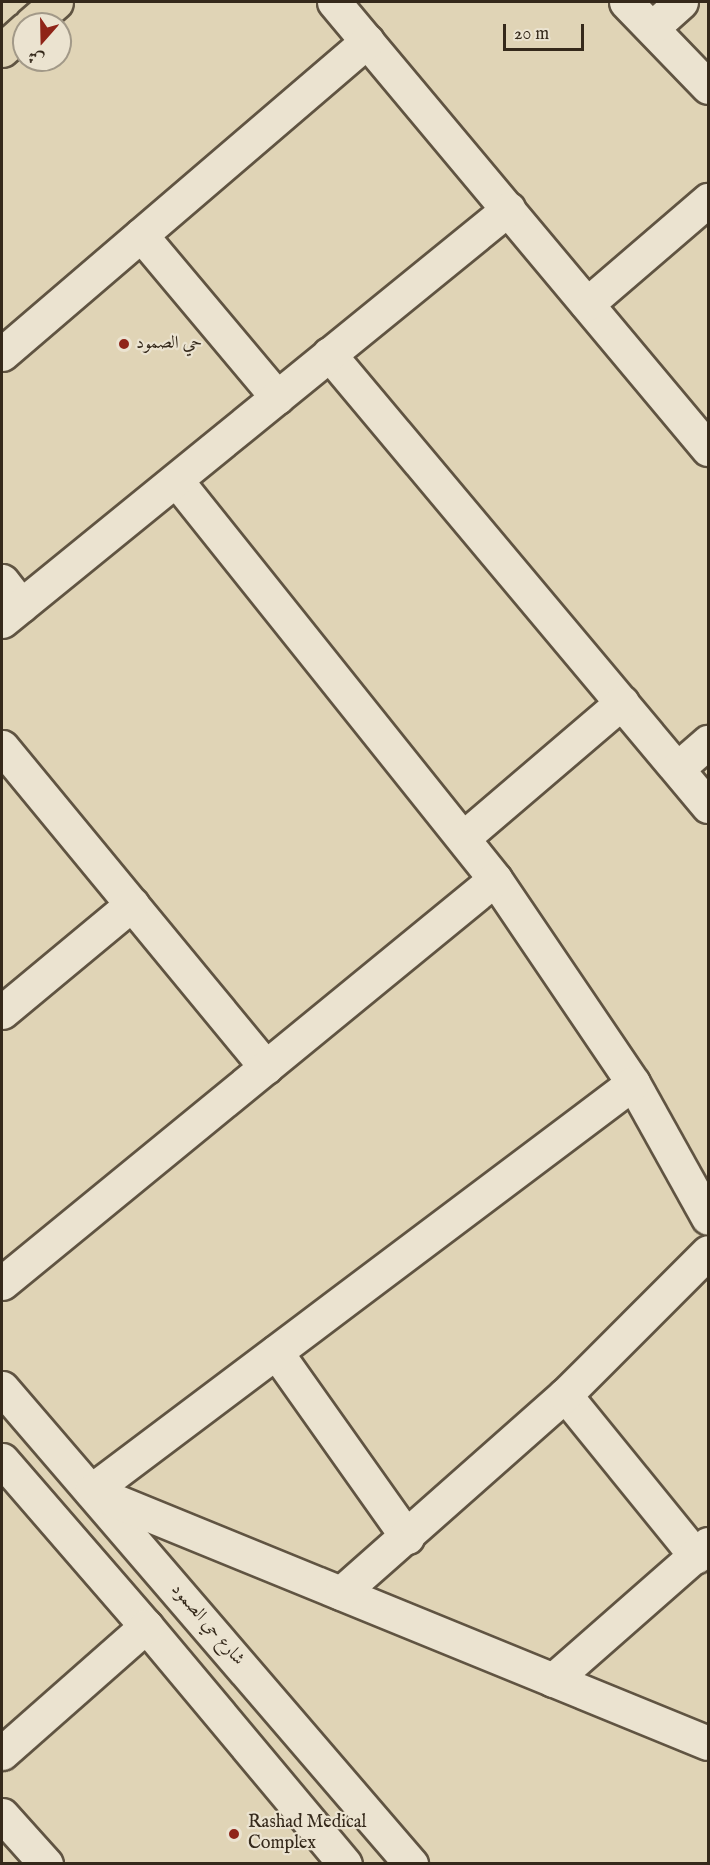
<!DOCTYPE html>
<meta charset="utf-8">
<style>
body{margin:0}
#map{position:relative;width:710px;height:1865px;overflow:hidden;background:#e0d4b6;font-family:"IM FELL English",Amiri,serif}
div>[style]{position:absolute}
.roads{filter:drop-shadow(2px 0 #605442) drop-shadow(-2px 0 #605442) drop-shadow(0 2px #605442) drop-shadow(0 -2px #605442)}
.minor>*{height:33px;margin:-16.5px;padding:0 16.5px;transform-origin:16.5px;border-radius:16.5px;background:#ebe3d0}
.major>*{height:33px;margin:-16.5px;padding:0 16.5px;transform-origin:16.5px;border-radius:16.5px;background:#e0d4b6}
.dots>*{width:16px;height:16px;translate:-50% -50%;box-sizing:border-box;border:3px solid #ebe3d0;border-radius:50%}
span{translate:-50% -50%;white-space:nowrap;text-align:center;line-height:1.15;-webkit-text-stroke:4.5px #ebe3d0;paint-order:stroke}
.poi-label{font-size:18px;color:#35291b}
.left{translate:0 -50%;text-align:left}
.street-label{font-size:18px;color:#35291b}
.frame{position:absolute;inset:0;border:3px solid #35291b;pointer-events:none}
.north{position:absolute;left:12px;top:12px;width:60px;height:60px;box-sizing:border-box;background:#ebe3d0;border:2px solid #a29988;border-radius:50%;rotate:200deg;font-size:16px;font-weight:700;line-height:24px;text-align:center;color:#35291b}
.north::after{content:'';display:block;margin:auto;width:21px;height:27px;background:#8f2418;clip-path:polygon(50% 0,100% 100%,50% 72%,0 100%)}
.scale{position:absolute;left:503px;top:24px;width:81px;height:27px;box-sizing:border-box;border:3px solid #35291b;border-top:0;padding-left:8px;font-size:18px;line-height:21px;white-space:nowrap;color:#35291b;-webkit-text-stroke:4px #ebe3d0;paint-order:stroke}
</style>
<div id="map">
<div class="roads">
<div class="minor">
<div style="left:334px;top:2px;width:583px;rotate:50.08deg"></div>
<div style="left:626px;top:2px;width:118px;rotate:46deg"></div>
<div style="left:652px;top:28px;width:39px;rotate:-42deg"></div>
<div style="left:141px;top:235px;width:212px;rotate:50deg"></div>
<div style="left:587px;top:304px;width:160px;rotate:-40.7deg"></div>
<div style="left:2px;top:354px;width:481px;rotate:-40.6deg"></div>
<div style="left:329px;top:354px;width:590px;rotate:50.02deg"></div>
<div style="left:176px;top:480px;width:511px;rotate:51.36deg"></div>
<div style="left:495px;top:879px;width:246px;rotate:55.9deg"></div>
<div style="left:633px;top:1083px;width:154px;rotate:60.9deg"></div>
<div style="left:2px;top:581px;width:31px;rotate:52deg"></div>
<div style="left:2px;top:621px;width:653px;rotate:-39.15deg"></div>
<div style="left:2px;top:747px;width:415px;rotate:50.5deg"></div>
<div style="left:678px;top:768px;width:40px;rotate:-41deg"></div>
<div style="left:463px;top:838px;width:209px;rotate:-40.5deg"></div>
<div style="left:2px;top:1012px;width:169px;rotate:-39.7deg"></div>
<div style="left:2px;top:1283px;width:637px;rotate:-39.33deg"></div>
<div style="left:276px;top:1352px;width:227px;rotate:54.7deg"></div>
<div style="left:2px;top:1388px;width:628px;rotate:49.33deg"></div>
<div style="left:565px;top:1395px;width:208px;rotate:50.9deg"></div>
<div style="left:2px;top:1460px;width:220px;rotate:49.1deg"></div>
<div style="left:146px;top:1626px;width:310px;rotate:50.1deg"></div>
<div style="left:91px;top:1491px;width:678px;rotate:-36.97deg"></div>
<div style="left:91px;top:1491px;width:666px;rotate:22.22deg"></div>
<div style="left:341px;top:1593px;width:299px;rotate:-41.5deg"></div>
<div style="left:565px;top:1395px;width:202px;rotate:-45deg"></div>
<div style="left:553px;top:1680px;width:206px;rotate:-41.3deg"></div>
<div style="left:2px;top:1753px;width:192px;rotate:-41.4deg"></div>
<div style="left:2px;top:1815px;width:66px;rotate:48.1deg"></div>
</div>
<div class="major">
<div style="left:31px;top:24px;width:33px;rotate:-41deg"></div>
<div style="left:2px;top:50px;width:30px;rotate:-42deg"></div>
</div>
</div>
<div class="dots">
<div style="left:124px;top:344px;background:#8f2418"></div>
<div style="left:234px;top:1834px;background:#8f2418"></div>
</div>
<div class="poi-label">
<span class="left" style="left:136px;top:344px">حي الصمود</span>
<span class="left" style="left:248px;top:1834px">Rashad Medical<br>Complex</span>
</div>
<div class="street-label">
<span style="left:207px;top:1625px;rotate:49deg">شارع حي الصمود</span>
</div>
<div class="frame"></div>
<div class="north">ش</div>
<div class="scale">20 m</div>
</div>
